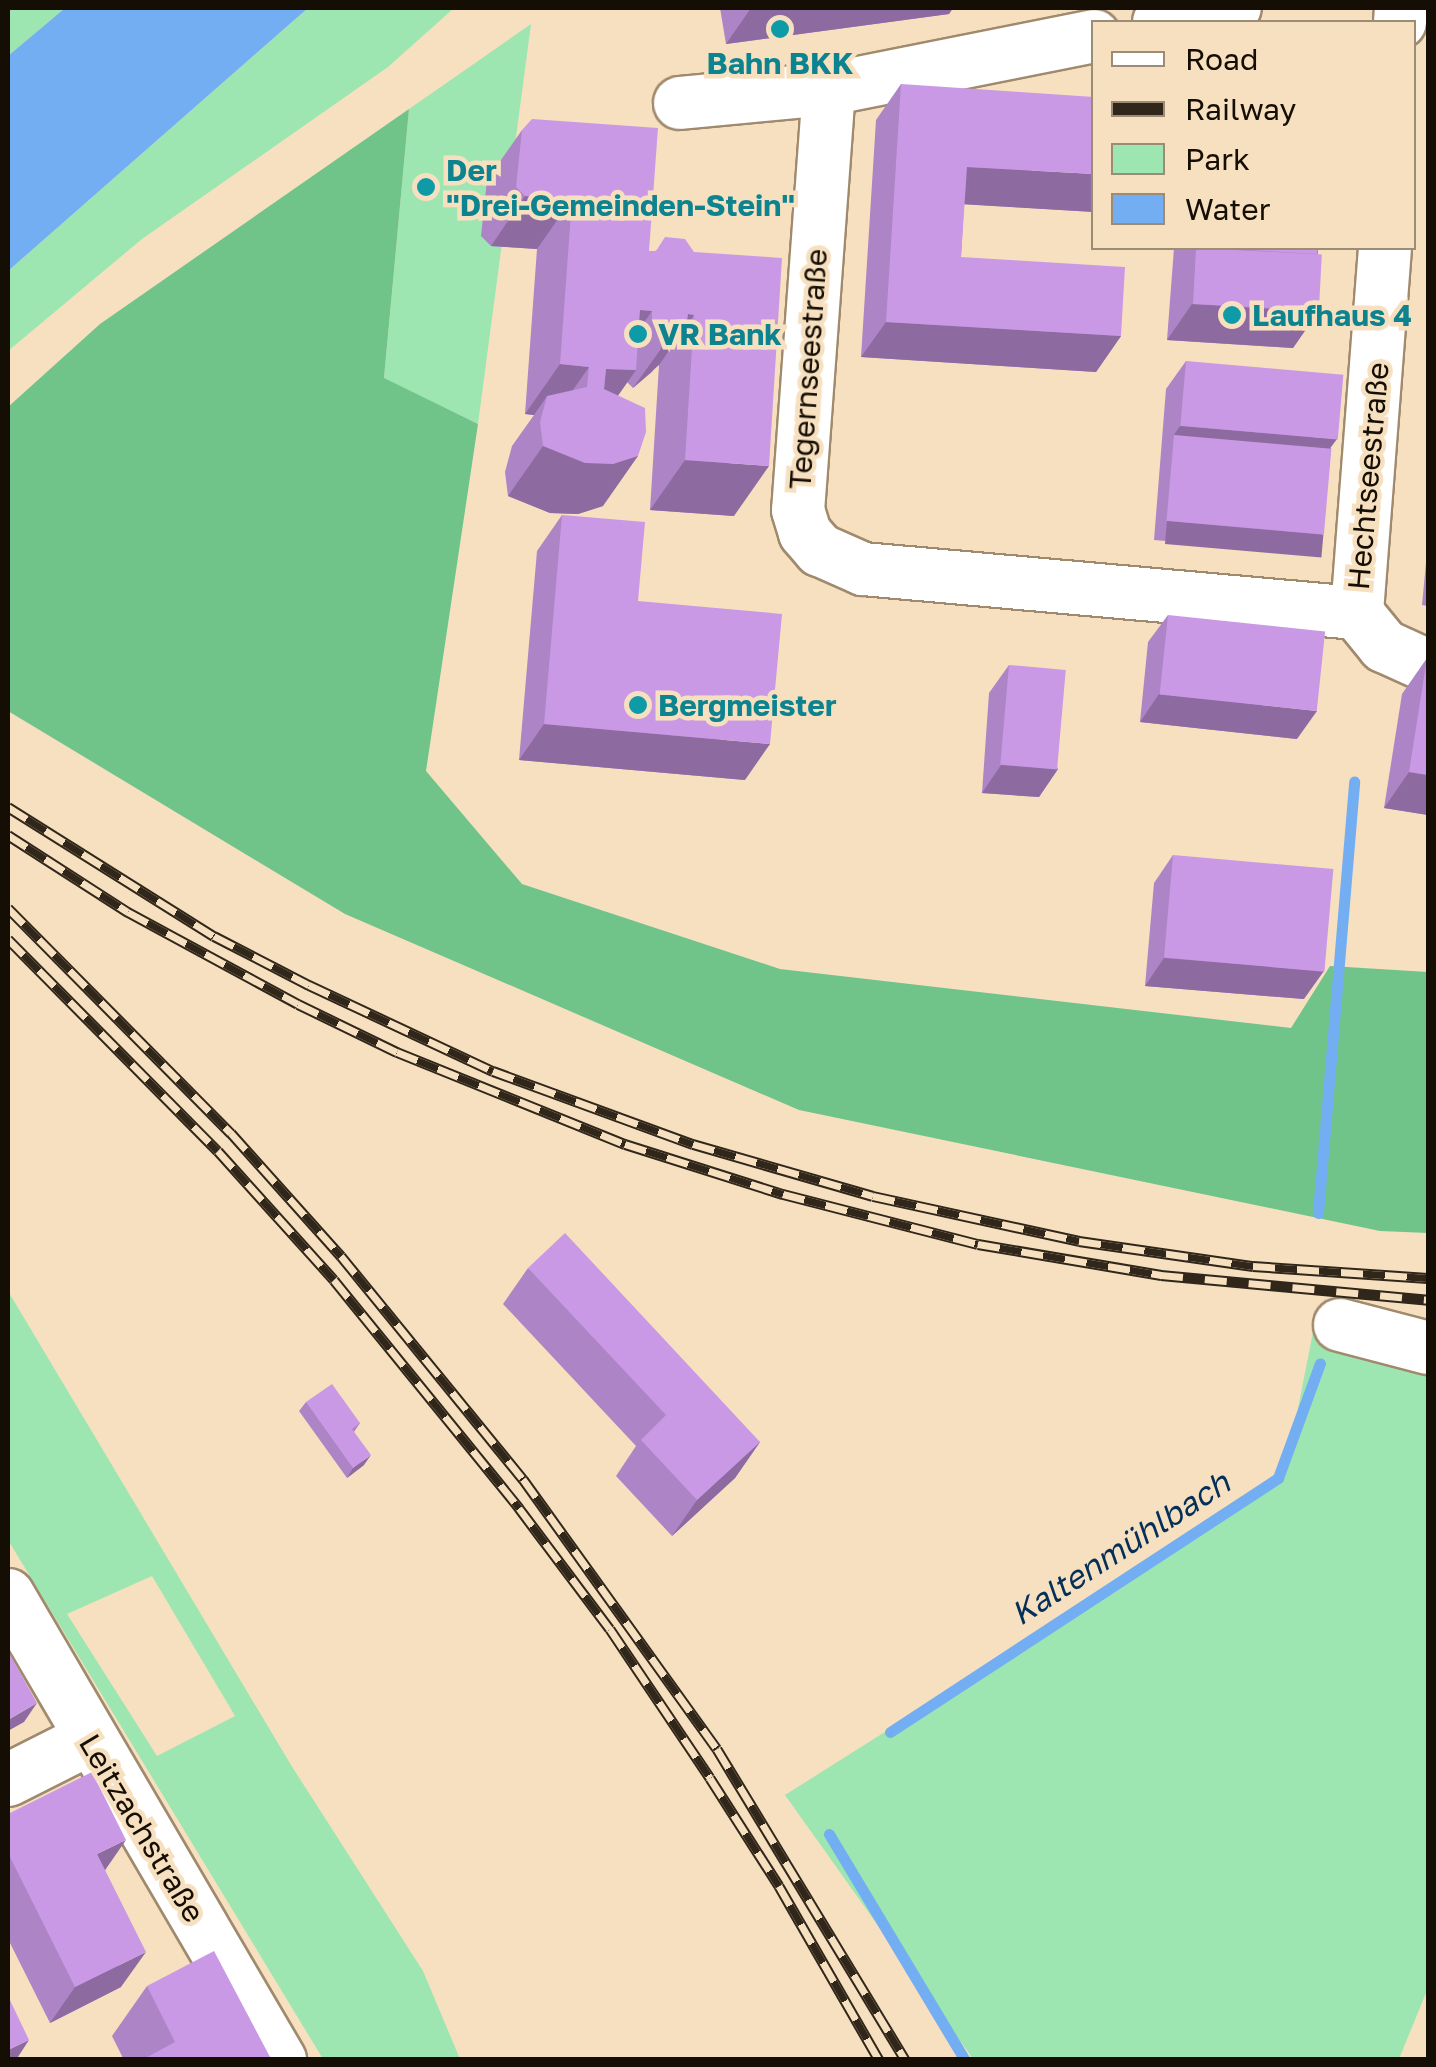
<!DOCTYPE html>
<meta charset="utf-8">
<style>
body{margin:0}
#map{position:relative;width:1436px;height:2067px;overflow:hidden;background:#f7e0c0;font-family:"Golos Text",sans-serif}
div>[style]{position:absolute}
.green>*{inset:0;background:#9de6b1}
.forest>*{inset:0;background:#70c48a}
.water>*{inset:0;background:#73aef2}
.stream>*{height:11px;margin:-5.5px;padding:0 5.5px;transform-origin:5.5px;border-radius:5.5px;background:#73aef2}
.roads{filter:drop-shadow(2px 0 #a08a6d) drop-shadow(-2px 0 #a08a6d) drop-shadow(0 2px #a08a6d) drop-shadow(0 -2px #a08a6d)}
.minor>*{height:52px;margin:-26px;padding:0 26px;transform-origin:26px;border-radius:26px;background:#fff}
.rail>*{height:11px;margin-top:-5.5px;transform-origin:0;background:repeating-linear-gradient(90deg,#f7e0c0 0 22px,#30271a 0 44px);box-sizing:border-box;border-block:2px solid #30271a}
.wall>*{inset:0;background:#ad84c5}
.shaded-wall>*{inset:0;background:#8d6ba0;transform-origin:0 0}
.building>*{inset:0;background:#c999e5;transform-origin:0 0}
.dots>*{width:28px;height:28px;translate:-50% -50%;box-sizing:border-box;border:5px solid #f7e0c0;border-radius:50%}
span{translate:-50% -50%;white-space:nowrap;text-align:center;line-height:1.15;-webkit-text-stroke:9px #f7e0c0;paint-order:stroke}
.culture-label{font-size:30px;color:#0d838f;font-weight:700}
.left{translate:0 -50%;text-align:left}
.street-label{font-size:30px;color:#150e04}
.water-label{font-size:32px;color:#042f59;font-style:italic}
.frame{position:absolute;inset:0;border:10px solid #150e04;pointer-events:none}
.legend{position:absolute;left:1091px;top:20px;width:325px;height:230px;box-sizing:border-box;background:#f7e0c0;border:2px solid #9d8c75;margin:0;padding:12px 18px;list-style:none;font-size:30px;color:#150e04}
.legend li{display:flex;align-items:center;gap:20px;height:50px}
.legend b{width:50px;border:2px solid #9d8c75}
</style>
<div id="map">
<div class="green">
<div style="clip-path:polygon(8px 8px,65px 8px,8px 56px)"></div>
<div style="clip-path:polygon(308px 8px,454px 8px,388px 67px,142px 239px,8px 351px,8px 271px)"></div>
<div style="clip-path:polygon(531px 24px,478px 424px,384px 379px,409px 109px)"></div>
<div style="clip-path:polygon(evenodd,8px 1291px,291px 1765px,423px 1971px,460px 2059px,323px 2059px,8px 1540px,8px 1291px,152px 1576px,235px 1716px,157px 1756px,67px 1614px,152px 1576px)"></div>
<div style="clip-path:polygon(1313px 1332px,1428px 1341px,1428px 1988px,1399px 2059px,973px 2059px,785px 1795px,1284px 1480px)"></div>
</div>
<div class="forest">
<div style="clip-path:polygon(409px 109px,384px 378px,478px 424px,426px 771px,522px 884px,780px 969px,1291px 1028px,1330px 966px,1428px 972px,1428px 1233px,1380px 1231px,799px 1110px,345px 914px,8px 711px,8px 407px,100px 324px)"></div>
</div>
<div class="water">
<div style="clip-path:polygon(65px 8px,308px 8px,8px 271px,8px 56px)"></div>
</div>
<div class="stream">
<div style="left:1318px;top:1213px;width:433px;rotate:-85.2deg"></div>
<div style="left:890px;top:1732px;width:464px;rotate:-33.2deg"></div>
<div style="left:1278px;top:1478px;width:122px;rotate:-69.9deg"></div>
<div style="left:829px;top:1834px;width:264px;rotate:59deg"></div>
</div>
<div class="roads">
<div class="minor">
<div style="left:1159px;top:22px;width:77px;rotate:-10.4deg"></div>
<div style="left:1400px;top:22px;width:14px;rotate:-86deg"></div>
<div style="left:1094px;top:36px;width:270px;rotate:168.7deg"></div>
<div style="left:829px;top:89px;width:422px;rotate:94.2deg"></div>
<div style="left:798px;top:510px;width:24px;rotate:73deg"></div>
<div style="left:805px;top:533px;width:23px;rotate:49deg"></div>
<div style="left:820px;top:550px;width:47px;rotate:23.8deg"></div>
<div style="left:863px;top:569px;width:496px;rotate:5.1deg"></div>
<div style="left:680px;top:103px;width:150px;rotate:-5.4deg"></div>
<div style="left:1385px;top:248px;width:366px;rotate:94.4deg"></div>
<div style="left:1357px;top:613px;width:43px;rotate:50.7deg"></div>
<div style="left:1384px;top:646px;width:48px;rotate:24.4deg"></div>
<div style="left:1340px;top:1325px;width:91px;rotate:14.6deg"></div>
<div style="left:8px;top:1595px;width:539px;rotate:59.67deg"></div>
<div style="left:8px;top:1780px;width:91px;rotate:-26.8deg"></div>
</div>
</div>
<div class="rail">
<div style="left:8px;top:807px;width:243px;rotate:32.1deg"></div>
<div style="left:214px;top:936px;width:107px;rotate:27.3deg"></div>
<div style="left:309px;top:985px;width:203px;rotate:25.1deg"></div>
<div style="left:493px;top:1071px;width:213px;rotate:20.1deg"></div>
<div style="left:693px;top:1144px;width:187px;rotate:16.1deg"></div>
<div style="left:873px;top:1196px;width:211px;rotate:12.3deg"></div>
<div style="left:1079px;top:1241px;width:176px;rotate:8.2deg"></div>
<div style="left:1253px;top:1266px;width:175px;rotate:3.9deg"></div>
<div style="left:8px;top:835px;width:143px;rotate:32.7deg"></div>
<div style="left:128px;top:912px;width:193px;rotate:28.4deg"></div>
<div style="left:298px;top:1004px;width:110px;rotate:25.9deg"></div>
<div style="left:397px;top:1052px;width:246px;rotate:22deg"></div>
<div style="left:625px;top:1144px;width:166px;rotate:17.6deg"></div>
<div style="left:783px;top:1194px;width:201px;rotate:14.4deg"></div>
<div style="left:978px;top:1244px;width:186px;rotate:9.6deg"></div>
<div style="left:1161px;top:1275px;width:268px;rotate:5.3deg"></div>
<div style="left:8px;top:908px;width:317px;rotate:45.3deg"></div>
<div style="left:231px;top:1133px;width:165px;rotate:48.2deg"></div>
<div style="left:341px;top:1256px;width:288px;rotate:50.8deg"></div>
<div style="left:523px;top:1479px;width:332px;rotate:54.3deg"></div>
<div style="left:717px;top:1749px;width:363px;rotate:58.8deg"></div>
<div style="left:8px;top:939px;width:298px;rotate:45.3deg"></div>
<div style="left:218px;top:1151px;width:173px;rotate:48deg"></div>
<div style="left:334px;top:1280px;width:294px;rotate:50.9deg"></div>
<div style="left:519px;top:1508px;width:151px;rotate:53.1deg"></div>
<div style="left:610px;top:1629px;width:179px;rotate:56.1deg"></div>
<div style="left:710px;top:1778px;width:128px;rotate:57.4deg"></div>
<div style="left:779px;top:1886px;width:201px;rotate:60.1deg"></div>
</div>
<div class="wall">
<div style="clip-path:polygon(720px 8px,953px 8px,949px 14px,726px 44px)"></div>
<div style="clip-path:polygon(901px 84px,1094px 212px,964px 204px,961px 257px,1121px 336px,1096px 372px,861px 357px,876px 120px)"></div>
<div style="clip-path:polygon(522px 130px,649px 251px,655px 251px,685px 239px,734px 516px,650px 510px,659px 365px,657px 365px,652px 372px,633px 388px,627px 382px,618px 395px,603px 506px,578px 514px,550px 513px,508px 496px,505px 472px,512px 446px,534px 415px,525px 414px,537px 249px,491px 246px,481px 236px,487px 180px)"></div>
<div style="clip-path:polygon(1174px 248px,1318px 248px,1318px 312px,1293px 348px,1167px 340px)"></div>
<div style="clip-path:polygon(1186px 361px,1331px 448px,1323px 534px,1310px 553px,1154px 540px,1166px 389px)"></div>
<div style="clip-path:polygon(562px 515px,638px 601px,745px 780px,519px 760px,537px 551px)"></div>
<div style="clip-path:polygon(1428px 541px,1428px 606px,1422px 605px)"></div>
<div style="clip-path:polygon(1168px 615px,1297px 739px,1140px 722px,1148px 642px)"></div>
<div style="clip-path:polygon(1427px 658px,1428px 658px,1428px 815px,1384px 808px,1402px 694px)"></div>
<div style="clip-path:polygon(1009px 665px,1058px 769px,1039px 797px,982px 793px,989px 693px)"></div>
<div style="clip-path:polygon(1173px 855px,1304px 999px,1145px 986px,1154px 883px)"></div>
<div style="clip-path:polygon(528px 1268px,760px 1442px,735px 1478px,672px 1536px,616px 1476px,636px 1446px,503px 1304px)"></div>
<div style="clip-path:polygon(306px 1402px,360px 1423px,354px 1432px,364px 1465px,347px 1478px,299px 1411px)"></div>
<div style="clip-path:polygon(8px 1814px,105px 1870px,121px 1987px,50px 2023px,8px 1939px)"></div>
<div style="clip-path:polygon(147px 1986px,270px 2057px,268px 2060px,124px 2060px,112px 2036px)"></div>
</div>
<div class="shaded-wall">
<div style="clip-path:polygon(751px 8px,953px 8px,949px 14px,726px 44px)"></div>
<div style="clip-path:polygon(967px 167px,1094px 174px,1094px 212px,942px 203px)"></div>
<div style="clip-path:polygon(525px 196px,572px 199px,537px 249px,491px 246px)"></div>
<div style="clip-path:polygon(1192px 304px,1318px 312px,1293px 348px,1167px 340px)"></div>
<div style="clip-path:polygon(640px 310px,652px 311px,617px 361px)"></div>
<div style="clip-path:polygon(688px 314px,694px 315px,659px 365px,633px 388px,668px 339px)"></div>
<div style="clip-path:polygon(886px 322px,1121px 336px,1096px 372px,861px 357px)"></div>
<div style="clip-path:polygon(560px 364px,589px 367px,554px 417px,547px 396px,534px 415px,525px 414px)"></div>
<div style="clip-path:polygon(606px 369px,636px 370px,601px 420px)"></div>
<div style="clip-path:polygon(1180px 426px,1337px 439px,1317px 466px,1174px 435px,1161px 454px)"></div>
<div style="clip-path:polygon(543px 446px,638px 456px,603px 506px,578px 514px,550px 513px,508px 496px)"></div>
<div style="clip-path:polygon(685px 460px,769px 466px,734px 516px,650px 510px)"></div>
<div style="left:1167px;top:521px;width:157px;height:23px;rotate:5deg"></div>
<div style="clip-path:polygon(1159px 694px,1317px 711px,1297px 739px,1140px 722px)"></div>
<div style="clip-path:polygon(544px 724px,770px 744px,745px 780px,519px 760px)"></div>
<div style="clip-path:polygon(1001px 765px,1058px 769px,1039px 797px,982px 793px)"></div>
<div style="clip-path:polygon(1409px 772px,1428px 775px,1428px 815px,1384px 808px)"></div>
<div style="clip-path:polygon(1164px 958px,1324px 971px,1304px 999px,1145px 986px)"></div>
<div style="clip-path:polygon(760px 1442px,735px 1478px,672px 1536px,697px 1500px)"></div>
<div style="clip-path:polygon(371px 1455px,364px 1465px,347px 1478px,353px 1468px)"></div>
<div style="clip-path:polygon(37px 1703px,24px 1722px,8px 1731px,8px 1720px)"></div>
<div style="clip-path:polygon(126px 1840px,101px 1876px,97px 1854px)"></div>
<div style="clip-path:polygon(146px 1952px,121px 1987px,50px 2023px,75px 1987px)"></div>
<div style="clip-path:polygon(29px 2040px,16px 2060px,8px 2060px,8px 2050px)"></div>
</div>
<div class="building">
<div style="clip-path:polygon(901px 84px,1094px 97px,1094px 174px,967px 167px,961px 257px,1125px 267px,1121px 336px,886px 322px)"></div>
<div style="clip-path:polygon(532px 119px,658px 128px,649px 251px,656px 251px,665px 237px,685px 239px,694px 252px,782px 258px,769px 466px,685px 460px,694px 315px,688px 314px,687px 322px,668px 339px,652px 320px,652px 311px,640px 310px,636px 370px,606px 369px,604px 389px,645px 408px,646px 432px,638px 456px,613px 464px,585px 463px,543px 446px,540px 422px,547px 396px,587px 387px,589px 367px,560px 364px,572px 199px,525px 196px,516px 187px,522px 130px)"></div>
<div style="left:1196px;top:248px;width:126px;height:56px;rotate:3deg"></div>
<div style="clip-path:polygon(1213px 248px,1317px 248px,1317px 254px)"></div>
<div style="left:1186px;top:361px;width:158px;height:65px;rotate:5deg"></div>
<div style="left:1174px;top:435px;width:158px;height:86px;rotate:5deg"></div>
<div style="clip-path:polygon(562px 515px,645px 522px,638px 601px,782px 614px,770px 744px,544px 724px)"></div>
<div style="left:1168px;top:615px;width:158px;height:80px;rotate:6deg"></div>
<div style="clip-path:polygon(1427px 658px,1428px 658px,1428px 775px,1409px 772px)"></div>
<div style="left:1009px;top:665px;width:57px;height:100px;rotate:5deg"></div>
<div style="left:1173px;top:855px;width:161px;height:103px;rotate:5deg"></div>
<div style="clip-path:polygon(565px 1233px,760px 1442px,697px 1500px,641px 1440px,666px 1415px,528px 1268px)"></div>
<div style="clip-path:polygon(332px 1384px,360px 1423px,352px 1429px,371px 1455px,353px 1468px,306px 1402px)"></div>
<div style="clip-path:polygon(8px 1651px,37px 1703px,8px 1720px)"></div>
<div style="clip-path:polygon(92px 1772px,126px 1840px,97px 1854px,146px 1952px,75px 1987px,8px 1853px,8px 1814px)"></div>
<div style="clip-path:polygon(214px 1951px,270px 2057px,265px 2060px,142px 2060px,175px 2042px,147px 1986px)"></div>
<div style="clip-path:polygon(8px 1996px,29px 2040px,8px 2050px)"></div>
</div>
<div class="dots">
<div style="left:780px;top:29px;background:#0f9aa8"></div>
<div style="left:426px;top:187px;background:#0f9aa8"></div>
<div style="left:1232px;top:315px;background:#0f9aa8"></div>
<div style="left:638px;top:334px;background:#0f9aa8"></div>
<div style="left:638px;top:705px;background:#0f9aa8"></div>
</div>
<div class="culture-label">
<span style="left:780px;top:63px">Bahn BKK</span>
<span class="left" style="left:446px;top:187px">Der<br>"Drei-Gemeinden-Stein"</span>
<span class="left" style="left:1252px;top:315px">Laufhaus 4</span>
<span class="left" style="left:658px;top:334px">VR Bank</span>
<span class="left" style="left:658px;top:705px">Bergmeister</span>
</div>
<div class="street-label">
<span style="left:808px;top:369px;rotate:-86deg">Tegernseestraße</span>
<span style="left:1368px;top:476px;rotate:-85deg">Hechtseestraße</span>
<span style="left:142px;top:1828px;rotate:59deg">Leitzachstraße</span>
</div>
<div class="water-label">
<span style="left:1120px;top:1548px;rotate:-33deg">Kaltenmühlbach</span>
</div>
<div class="frame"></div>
<ul class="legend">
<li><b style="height:12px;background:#fff"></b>Road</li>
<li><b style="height:12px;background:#30271a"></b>Railway</li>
<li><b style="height:28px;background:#9de6b1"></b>Park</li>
<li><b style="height:28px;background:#73aef2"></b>Water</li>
</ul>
</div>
